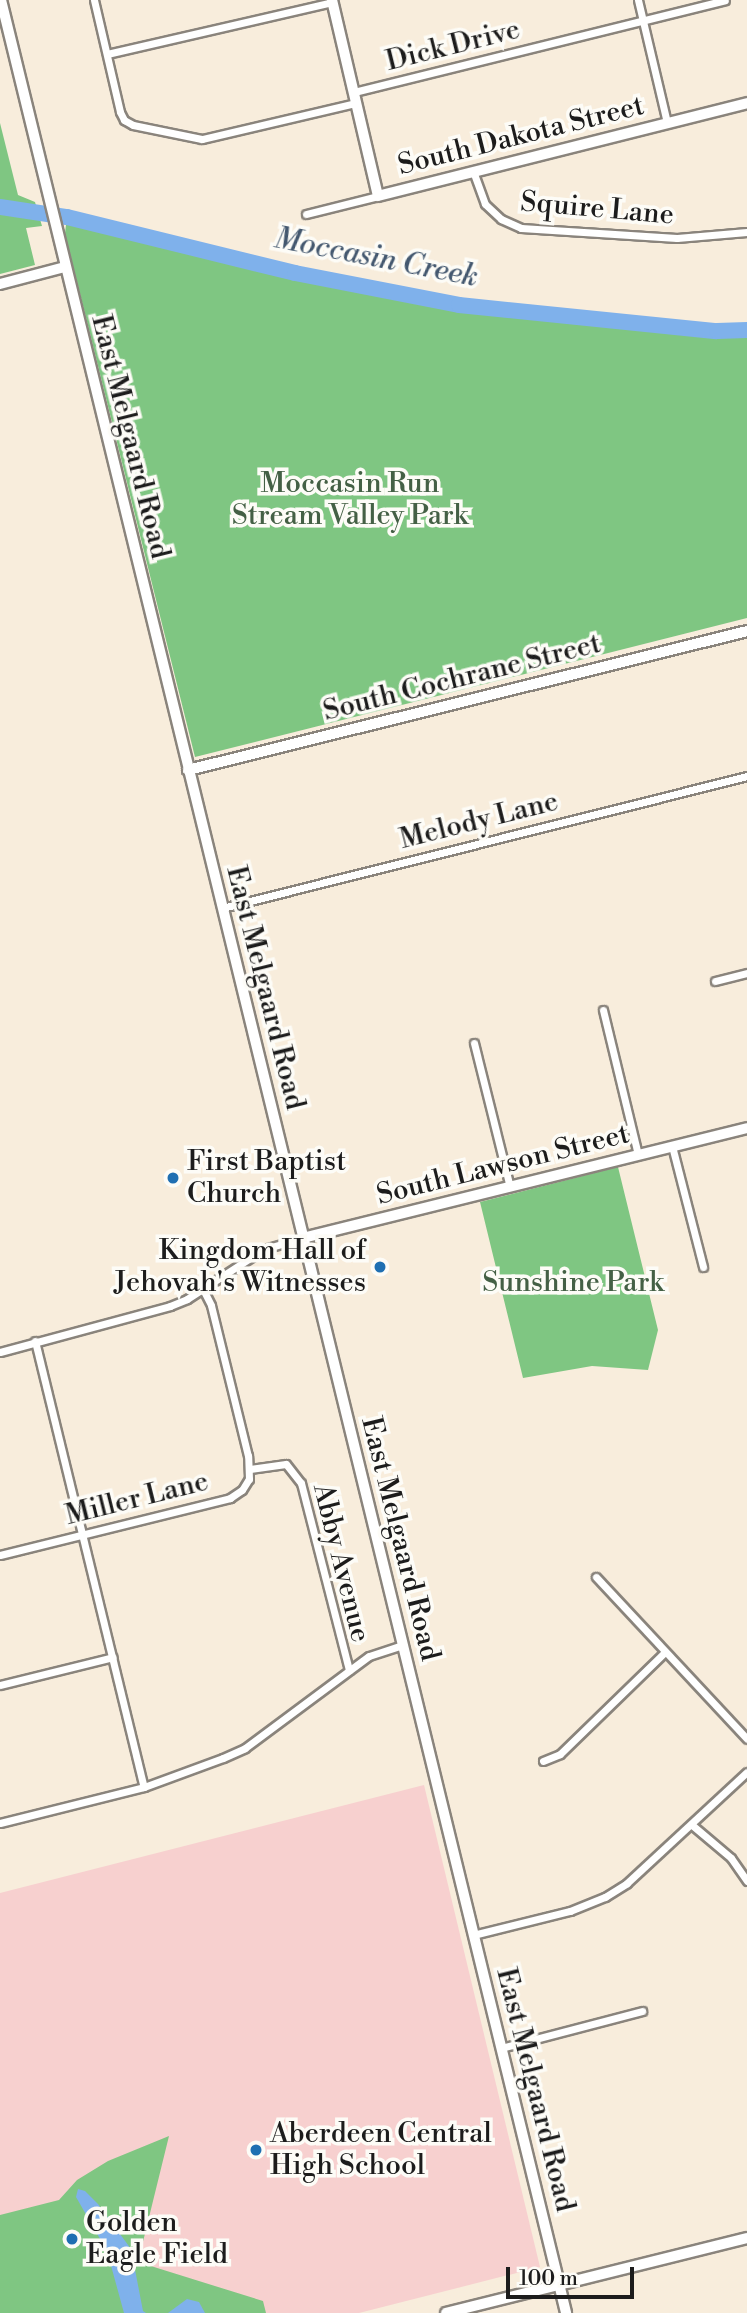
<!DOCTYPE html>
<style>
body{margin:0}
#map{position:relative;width:747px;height:2313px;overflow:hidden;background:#f8eddc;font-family:"Libre Bodoni",serif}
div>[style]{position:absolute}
.built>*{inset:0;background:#f7d0cf}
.green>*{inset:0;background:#7fc682}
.water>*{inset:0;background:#7fb1eb}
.river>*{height:16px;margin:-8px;padding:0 8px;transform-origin:8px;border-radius:8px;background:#7fb1eb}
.roads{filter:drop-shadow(2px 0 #8a847c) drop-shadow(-2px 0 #8a847c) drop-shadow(0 2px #8a847c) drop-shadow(0 -2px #8a847c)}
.street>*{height:7px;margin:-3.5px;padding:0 3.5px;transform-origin:3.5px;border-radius:3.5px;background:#fff}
.secondary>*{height:10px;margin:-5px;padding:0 5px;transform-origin:5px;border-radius:5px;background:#fff}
.dots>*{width:19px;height:19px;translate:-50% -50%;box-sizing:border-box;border:4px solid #fdfcf7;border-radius:50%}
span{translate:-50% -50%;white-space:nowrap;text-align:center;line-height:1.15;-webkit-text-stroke:7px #fdfcf7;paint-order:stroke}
.street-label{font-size:28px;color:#1c1c1c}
.park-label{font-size:28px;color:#446045}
.poi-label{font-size:28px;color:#1c1c1c}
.left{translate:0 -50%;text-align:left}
.right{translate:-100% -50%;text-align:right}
.water-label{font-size:30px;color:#44586f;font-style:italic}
.scale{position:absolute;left:506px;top:2267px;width:128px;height:32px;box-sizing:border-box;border:4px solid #1c1c1c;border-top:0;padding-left:9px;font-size:21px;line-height:24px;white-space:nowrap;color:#1c1c1c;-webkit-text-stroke:5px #fdfcf7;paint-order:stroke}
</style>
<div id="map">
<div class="built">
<div style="clip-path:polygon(424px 1785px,540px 2267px,359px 2313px,0 2313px,0 1893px)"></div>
</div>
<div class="green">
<div style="clip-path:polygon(0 123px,18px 195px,35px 202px,42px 226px,26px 228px,35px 265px,0 274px)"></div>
<div style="clip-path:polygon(67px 217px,295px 273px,459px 305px,717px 331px,747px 330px,747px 618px,195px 757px,65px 233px)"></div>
<div style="clip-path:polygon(618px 1167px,658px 1330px,648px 1370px,592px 1366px,523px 1378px,480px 1202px)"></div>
<div style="clip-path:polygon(169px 2136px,138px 2262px,263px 2301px,266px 2313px,0 2313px,0 2215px,59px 2200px,77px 2180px,108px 2161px)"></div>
</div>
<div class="water">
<div style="clip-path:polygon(78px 2189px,85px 2191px,98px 2204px,131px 2249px,143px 2311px,146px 2313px,124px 2313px,107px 2251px,76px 2197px)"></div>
<div style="clip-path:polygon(187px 2299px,199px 2302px,205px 2313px,168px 2313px)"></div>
</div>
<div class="river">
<div style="left:0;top:207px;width:68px;rotate:8.5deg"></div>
<div style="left:67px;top:217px;width:235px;rotate:13.8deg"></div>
<div style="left:295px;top:273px;width:167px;rotate:11deg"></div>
<div style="left:459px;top:305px;width:259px;rotate:5.8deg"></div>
<div style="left:717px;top:331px;width:30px;rotate:-2deg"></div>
</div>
<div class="roads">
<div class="street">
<div style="left:94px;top:0;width:115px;rotate:76.9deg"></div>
<div style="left:120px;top:112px;width:9px;rotate:63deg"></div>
<div style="left:124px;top:120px;width:10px;rotate:29deg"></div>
<div style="left:133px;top:125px;width:70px;rotate:11.5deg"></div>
<div style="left:202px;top:139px;width:158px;rotate:-13.2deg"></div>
<div style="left:638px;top:0;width:126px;rotate:76.7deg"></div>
<div style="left:107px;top:54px;width:231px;rotate:-13deg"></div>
<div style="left:354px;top:92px;width:382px;rotate:-13.9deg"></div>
<div style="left:473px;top:171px;width:35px;rotate:70deg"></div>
<div style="left:485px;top:204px;width:22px;rotate:43deg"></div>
<div style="left:501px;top:219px;width:22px;rotate:24deg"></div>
<div style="left:521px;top:228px;width:156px;rotate:3.7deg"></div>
<div style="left:677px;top:238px;width:70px;rotate:-4.9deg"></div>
<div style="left:306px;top:214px;width:74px;rotate:-14deg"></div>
<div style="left:222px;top:908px;width:541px;rotate:-14.11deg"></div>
<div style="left:715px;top:981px;width:33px;rotate:-14deg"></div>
<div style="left:603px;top:1010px;width:149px;rotate:76.4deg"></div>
<div style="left:474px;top:1043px;width:148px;rotate:76deg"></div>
<div style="left:672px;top:1146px;width:125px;rotate:75.6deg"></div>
<div style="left:35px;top:1341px;width:459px;rotate:76.3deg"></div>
<div style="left:0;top:1352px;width:176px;rotate:-15.1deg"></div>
<div style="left:170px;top:1306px;width:18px;rotate:-22deg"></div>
<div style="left:187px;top:1299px;width:92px;rotate:-33deg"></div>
<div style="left:264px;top:1249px;width:41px;rotate:-15.8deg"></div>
<div style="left:250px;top:1469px;width:36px;rotate:-8deg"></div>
<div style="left:286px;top:1464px;width:24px;rotate:52deg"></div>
<div style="left:301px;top:1483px;width:193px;rotate:75.6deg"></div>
<div style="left:0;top:1555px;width:237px;rotate:-13.9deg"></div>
<div style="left:230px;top:1498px;width:14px;rotate:-34deg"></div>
<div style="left:242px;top:1490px;width:13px;rotate:-58deg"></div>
<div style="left:249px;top:1479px;width:23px;rotate:-92deg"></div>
<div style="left:248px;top:1456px;width:155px;rotate:-103.8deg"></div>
<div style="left:211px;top:1305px;width:18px;rotate:-117deg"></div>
<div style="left:596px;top:1577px;width:221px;rotate:47deg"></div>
<div style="left:0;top:1685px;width:116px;rotate:-13.9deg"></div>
<div style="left:543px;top:1761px;width:18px;rotate:-22deg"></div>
<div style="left:560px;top:1754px;width:146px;rotate:-44.2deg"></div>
<div style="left:0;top:1823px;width:148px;rotate:-14deg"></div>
<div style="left:144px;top:1787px;width:84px;rotate:-20.2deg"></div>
<div style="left:223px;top:1758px;width:24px;rotate:-24deg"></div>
<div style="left:245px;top:1748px;width:154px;rotate:-36.6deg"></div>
<div style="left:369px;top:1656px;width:35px;rotate:-18deg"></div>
<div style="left:692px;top:1825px;width:51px;rotate:40.2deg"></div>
<div style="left:731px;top:1858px;width:28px;rotate:55deg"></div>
<div style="left:473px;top:1935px;width:100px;rotate:-13.9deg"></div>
<div style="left:570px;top:1911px;width:38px;rotate:-22deg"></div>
<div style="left:605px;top:1897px;width:26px;rotate:-32deg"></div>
<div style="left:627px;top:1883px;width:163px;rotate:-42.8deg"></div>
<div style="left:501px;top:2048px;width:146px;rotate:-14.7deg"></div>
</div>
<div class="secondary">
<div style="left:1px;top:0;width:2381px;rotate:76.27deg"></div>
<div style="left:332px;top:0;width:201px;rotate:76.8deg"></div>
<div style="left:378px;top:196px;width:381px;rotate:-14.1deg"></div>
<div style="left:0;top:284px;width:67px;rotate:-14.7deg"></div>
<div style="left:188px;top:770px;width:576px;rotate:-13.96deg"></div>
<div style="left:303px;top:1238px;width:457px;rotate:-13.9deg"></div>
<div style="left:446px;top:2313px;width:310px;rotate:-14deg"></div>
</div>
</div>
<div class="dots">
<div style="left:173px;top:1178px;background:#1f6fb2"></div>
<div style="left:380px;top:1267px;background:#1f6fb2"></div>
<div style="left:256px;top:2150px;background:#1f6fb2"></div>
<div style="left:72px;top:2239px;background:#1f6fb2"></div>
</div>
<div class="street-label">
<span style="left:453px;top:46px;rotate:-14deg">Dick Drive</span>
<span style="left:521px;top:136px;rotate:-14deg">South Dakota Street</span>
<span style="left:597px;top:209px;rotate:5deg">Squire Lane</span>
<span style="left:130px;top:437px;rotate:76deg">East Melgaard Road</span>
<span style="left:462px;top:678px;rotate:-14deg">South Cochrane Street</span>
<span style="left:479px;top:821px;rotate:-14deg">Melody Lane</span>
<span style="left:265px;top:988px;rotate:76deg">East Melgaard Road</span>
<span style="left:503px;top:1165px;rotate:-14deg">South Lawson Street</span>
<span style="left:137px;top:1499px;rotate:-14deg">Miller Lane</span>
<span style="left:400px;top:1539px;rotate:76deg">East Melgaard Road</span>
<span style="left:341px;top:1563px;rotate:76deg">Abby Avenue</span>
<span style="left:535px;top:2090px;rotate:76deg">East Melgaard Road</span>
</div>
<div class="park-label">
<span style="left:350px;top:500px">Moccasin Run<br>Stream Valley Park</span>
<span style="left:573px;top:1283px">Sunshine Park</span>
</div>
<div class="poi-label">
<span class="left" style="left:187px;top:1178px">First Baptist<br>Church</span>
<span class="right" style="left:366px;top:1267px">Kingdom Hall of<br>Jehovah's Witnesses</span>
<span class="left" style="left:270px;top:2150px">Aberdeen Central<br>High School</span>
<span class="left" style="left:86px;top:2239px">Golden<br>Eagle Field</span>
</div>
<div class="water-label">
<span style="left:376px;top:258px;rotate:11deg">Moccasin Creek</span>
</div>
<div class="scale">100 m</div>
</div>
